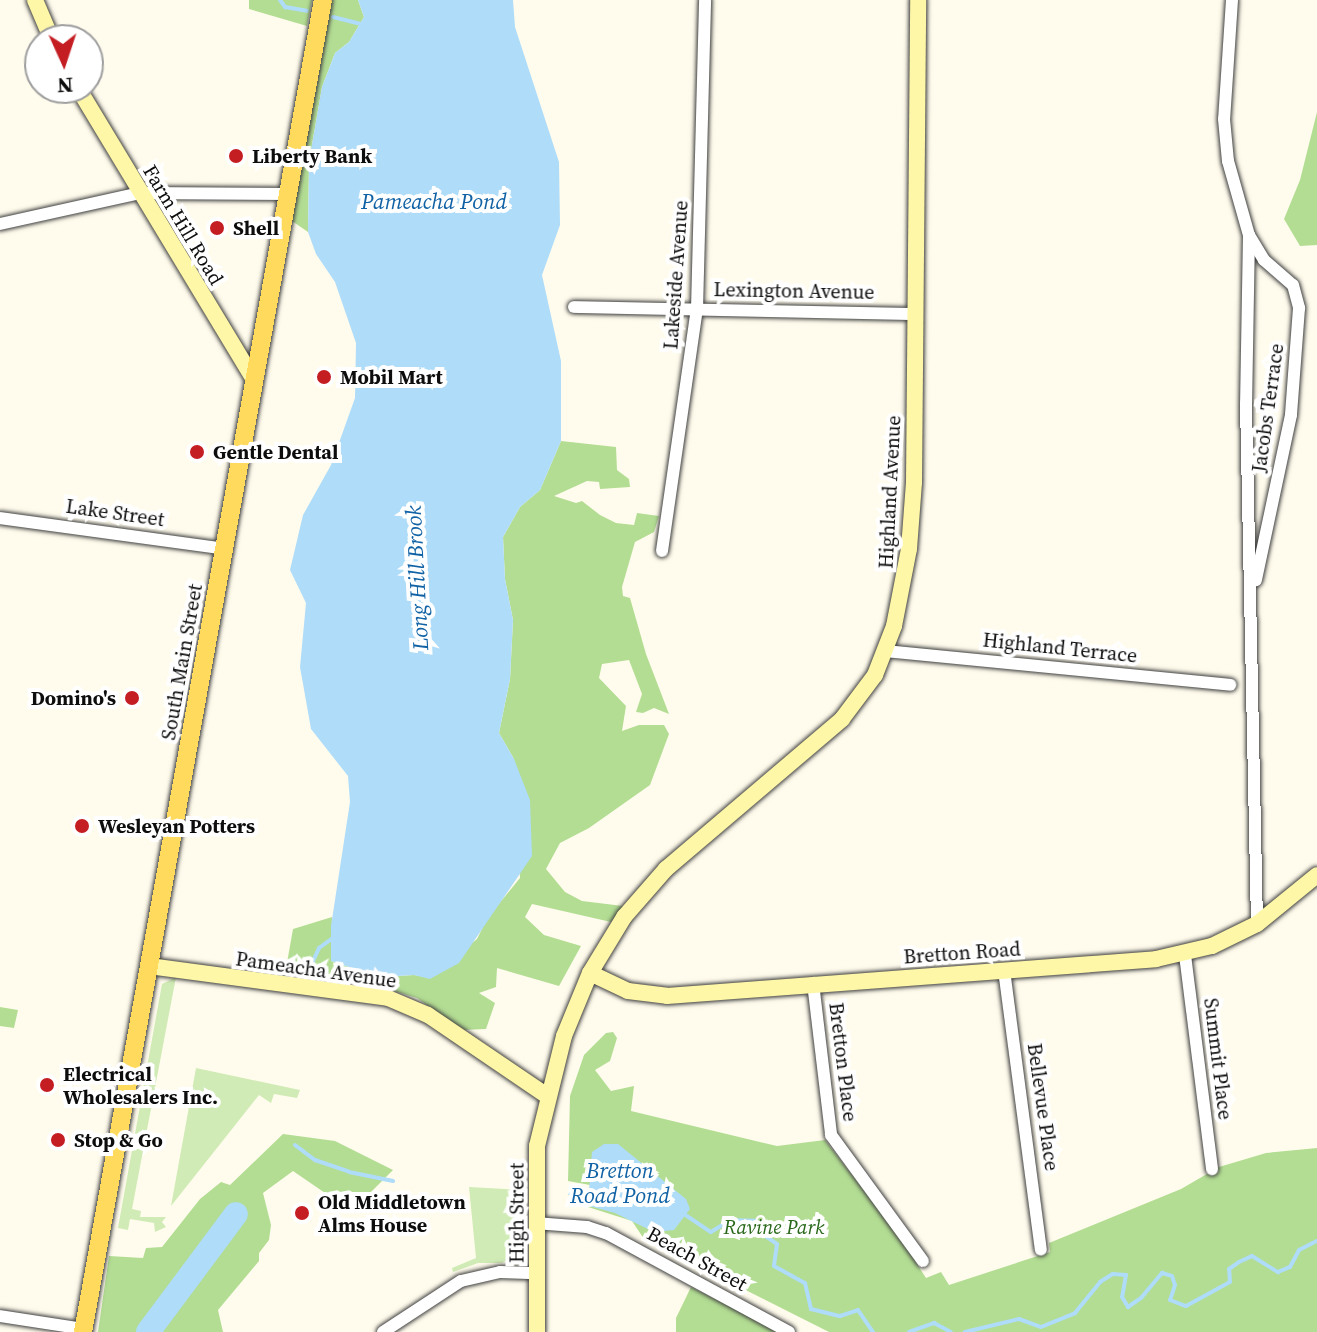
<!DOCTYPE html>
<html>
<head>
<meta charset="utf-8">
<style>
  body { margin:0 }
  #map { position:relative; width:1317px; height:1332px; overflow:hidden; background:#fffced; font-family:"Source Serif 4",serif }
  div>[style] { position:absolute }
  .green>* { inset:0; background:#d0ebb5 }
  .forest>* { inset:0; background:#b3dd93 }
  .water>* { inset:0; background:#afdcf9 }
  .stream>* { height:4px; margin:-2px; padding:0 2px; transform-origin:2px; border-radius:2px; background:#afdcf9 }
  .river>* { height:24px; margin:-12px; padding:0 12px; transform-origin:12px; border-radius:12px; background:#afdcf9 }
  .roads { filter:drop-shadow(0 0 2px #404040) drop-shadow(0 0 2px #404040) }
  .street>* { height:12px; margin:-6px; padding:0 6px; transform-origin:6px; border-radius:6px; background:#fff }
  .secondary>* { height:16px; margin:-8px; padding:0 8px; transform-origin:8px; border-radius:8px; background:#fff7a8 }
  .primary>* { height:18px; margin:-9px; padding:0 9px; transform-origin:9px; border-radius:9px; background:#ffda5d }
  .dots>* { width:22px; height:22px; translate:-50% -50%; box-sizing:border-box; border:4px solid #fff; border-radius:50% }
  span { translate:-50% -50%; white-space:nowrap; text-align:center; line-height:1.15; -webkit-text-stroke:8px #fff; paint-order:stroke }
  .poi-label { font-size:20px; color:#0d0d0d; font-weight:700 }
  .left { translate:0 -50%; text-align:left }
  .right { translate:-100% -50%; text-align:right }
  .street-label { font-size:20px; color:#0d0d0d }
  .park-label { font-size:20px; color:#29681a; font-style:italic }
  .water-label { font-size:22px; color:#1062a5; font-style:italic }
  .north { position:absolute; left:24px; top:24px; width:80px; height:80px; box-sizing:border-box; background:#fff; border:2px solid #9e9e9e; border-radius:50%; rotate:177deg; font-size:22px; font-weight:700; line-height:32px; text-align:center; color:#0d0d0d }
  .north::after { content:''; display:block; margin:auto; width:28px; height:36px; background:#c41e23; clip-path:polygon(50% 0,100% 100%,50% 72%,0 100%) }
</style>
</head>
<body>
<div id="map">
  <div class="green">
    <div style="clip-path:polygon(176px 977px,132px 1209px,141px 1211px,140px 1217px,166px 1217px,162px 1222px,166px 1227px,155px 1232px,154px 1223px,130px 1219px,128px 1230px,118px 1228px,162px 984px)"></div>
    <div style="clip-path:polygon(196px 1068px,300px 1090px,297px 1098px,274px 1094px,271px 1103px,259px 1095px,171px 1206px)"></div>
    <div style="clip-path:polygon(469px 1187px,521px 1190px,521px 1251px,502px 1263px,478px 1263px,453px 1272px,452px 1268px,476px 1258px)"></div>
  </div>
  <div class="forest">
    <div style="clip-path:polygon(249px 0,312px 0,307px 26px,249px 9px)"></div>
    <div style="clip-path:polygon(332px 0,358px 0,364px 17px,349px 42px,335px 53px,322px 87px,309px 162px,308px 232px,292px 221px)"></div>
    <div style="clip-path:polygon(1317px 112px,1317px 245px,1300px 246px,1284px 219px,1300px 180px)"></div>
    <div style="clip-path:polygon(561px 441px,616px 447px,617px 470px,629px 479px,630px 487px,600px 489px,599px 482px,587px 481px,554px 496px,576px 503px,582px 501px,600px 515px,616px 523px,634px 525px,637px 513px,659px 516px,654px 532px,635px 542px,622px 587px,623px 596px,630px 598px,646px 654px,669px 714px,654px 708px,643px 713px,636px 712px,642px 694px,629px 660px,602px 664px,599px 678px,626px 706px,622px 731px,639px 725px,664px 725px,669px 734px,650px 785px,589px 828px,560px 843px,546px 869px,565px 892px,582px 901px,623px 906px,611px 922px,532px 904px,525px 917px,544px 935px,581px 946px,559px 986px,497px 968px,496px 987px,479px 993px,495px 1003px,486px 1029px,462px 1030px,417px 998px,384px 988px,285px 974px,293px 929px,332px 917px,331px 961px,380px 977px,414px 975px,430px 978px,477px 939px,488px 917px,520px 878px,514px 759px,499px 733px,510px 679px,513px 620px,505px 579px,503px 537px,520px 507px,540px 490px)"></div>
    <div style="clip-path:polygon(0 1007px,18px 1010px,14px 1028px,0 1026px)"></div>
    <div style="clip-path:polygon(613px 1032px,617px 1038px,610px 1061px,595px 1070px,611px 1091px,634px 1086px,631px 1111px,777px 1146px,825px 1140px,899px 1236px,926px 1278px,941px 1272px,949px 1285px,1050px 1252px,1049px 1243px,1181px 1189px,1219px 1167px,1266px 1153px,1317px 1148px,1317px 1332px,829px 1332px,644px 1239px,632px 1221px,588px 1207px,590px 1185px,568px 1181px,570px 1096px,584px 1055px,606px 1033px)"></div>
    <div style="clip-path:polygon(283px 1134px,335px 1141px,393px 1170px,362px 1201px,328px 1195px,293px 1171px,263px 1193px,271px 1225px,269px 1240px,259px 1253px,259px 1261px,218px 1310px,223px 1332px,98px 1332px,109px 1256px,143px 1258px,146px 1248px,162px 1247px,200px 1199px,221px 1182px,230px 1185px)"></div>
    <div style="clip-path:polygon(691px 1287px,779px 1332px,676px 1332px,676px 1318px)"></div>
  </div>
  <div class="water">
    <div style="clip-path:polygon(358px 0,513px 0,515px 27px,559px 162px,560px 225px,542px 275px,561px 361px,561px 441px,540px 490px,520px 507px,503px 537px,505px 579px,513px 620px,510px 679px,499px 733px,514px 759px,530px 800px,532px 856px,459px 963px,430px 979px,414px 975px,380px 977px,331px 961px,331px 926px,350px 802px,348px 776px,311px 729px,300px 667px,306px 603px,290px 570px,303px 515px,331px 465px,355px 398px,356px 343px,335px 282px,316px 254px,308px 232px,309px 162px,322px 87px,335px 53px,349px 42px,364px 17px)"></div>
    <div style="clip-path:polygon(604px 1144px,618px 1144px,686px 1199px,690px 1209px,674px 1230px,654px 1232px,615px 1213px,589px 1206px,590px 1197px,568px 1195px,573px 1184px,583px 1191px,589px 1190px,592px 1152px)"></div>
  </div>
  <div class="stream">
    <div style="left:280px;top:0;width:9px;rotate:54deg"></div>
    <div style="left:285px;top:7px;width:22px;rotate:10deg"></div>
    <div style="left:333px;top:17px;width:32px;rotate:14deg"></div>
    <div style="left:307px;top:974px;width:29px;rotate:-65deg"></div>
    <div style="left:319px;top:948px;width:19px;rotate:-36deg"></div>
    <div style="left:295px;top:1145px;width:25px;rotate:37deg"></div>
    <div style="left:315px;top:1160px;width:36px;rotate:19deg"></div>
    <div style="left:349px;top:1172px;width:45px;rotate:11.6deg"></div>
    <div style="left:681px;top:1212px;width:36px;rotate:34deg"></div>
    <div style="left:711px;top:1232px;width:22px;rotate:-32deg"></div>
    <div style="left:730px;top:1220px;width:25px;rotate:2deg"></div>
    <div style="left:755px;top:1221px;width:17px;rotate:57deg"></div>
    <div style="left:764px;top:1235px;width:16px;rotate:35deg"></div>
    <div style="left:777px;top:1244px;width:22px;rotate:98deg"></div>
    <div style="left:774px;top:1266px;width:35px;rotate:29deg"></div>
    <div style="left:805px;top:1283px;width:27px;rotate:77deg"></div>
    <div style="left:811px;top:1309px;width:30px;rotate:14deg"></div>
    <div style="left:840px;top:1316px;width:19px;rotate:-18deg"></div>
    <div style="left:858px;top:1310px;width:27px;rotate:56deg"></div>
    <div style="left:909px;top:1332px;width:27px;rotate:-20deg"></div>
    <div style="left:934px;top:1323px;width:19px;rotate:28deg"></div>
    <div style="left:965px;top:1332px;width:56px;rotate:-13.5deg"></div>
    <div style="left:1019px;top:1319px;width:23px;rotate:20deg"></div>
    <div style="left:1041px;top:1327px;width:37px;rotate:-22deg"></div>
    <div style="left:1075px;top:1313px;width:40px;rotate:-51deg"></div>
    <div style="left:1100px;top:1282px;width:15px;rotate:-32deg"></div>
    <div style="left:1113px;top:1274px;width:13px;rotate:4deg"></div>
    <div style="left:1126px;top:1275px;width:22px;rotate:100deg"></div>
    <div style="left:1122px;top:1297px;width:12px;rotate:59deg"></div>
    <div style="left:1128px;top:1307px;width:16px;rotate:-35deg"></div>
    <div style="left:1141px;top:1298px;width:33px;rotate:-50deg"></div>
    <div style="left:1162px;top:1273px;width:10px;rotate:17deg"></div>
    <div style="left:1172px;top:1276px;width:9px;rotate:72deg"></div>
    <div style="left:1175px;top:1285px;width:16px;rotate:108deg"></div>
    <div style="left:1170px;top:1300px;width:17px;rotate:21deg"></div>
    <div style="left:1186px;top:1306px;width:50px;rotate:-28.6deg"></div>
    <div style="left:1230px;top:1282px;width:13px;rotate:-94deg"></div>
    <div style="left:1229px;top:1269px;width:12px;rotate:-35deg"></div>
    <div style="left:1239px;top:1262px;width:14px;rotate:-25deg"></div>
    <div style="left:1252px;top:1256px;width:31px;rotate:32deg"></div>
    <div style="left:1278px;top:1272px;width:13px;rotate:-23deg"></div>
    <div style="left:1290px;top:1267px;width:19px;rotate:-62deg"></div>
    <div style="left:1299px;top:1250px;width:20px;rotate:-27deg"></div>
  </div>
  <div class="river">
    <div style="left:148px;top:1332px;width:147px;rotate:-53.3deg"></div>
  </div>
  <div class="roads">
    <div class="street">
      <div style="left:1232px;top:0;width:119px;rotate:93.8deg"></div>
      <div style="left:1224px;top:119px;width:42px;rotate:84.6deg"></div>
      <div style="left:1228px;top:161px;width:77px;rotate:74.2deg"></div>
      <div style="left:1249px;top:235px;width:29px;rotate:59deg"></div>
      <div style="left:1264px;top:260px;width:38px;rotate:41deg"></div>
      <div style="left:1293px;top:285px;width:24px;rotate:75deg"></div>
      <div style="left:1299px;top:308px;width:107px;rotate:94.3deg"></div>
      <div style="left:1291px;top:415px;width:169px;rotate:102deg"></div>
      <div style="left:0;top:224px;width:143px;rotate:-12.5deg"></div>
      <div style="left:140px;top:193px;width:148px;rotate:0.4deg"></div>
      <div style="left:1249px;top:235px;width:168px;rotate:91deg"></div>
      <div style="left:1246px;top:403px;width:521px;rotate:88.79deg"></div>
      <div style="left:574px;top:307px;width:342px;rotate:1.2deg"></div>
      <div style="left:0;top:518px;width:227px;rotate:7.8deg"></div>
      <div style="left:662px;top:551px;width:245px;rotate:-81.8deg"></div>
      <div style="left:697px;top:309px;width:309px;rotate:-88.5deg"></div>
      <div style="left:886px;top:651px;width:346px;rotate:5.6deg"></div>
      <div style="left:1185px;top:955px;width:216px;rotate:82.8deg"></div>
      <div style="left:1004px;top:970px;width:282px;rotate:82.5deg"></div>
      <div style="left:813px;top:983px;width:153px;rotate:83.2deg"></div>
      <div style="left:831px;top:1135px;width:156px;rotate:53.9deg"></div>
      <div style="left:535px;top:1223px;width:52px;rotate:4.4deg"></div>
      <div style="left:587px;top:1227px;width:20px;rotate:18deg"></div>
      <div style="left:606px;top:1233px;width:208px;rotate:28.4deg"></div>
      <div style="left:0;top:1316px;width:85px;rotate:8.8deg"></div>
      <div style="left:383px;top:1332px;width:93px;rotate:-33.2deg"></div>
      <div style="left:461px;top:1281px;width:40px;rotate:-13deg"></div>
      <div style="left:500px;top:1272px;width:36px;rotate:2deg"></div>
    </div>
    <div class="secondary">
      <div style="left:35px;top:0;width:43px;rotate:67deg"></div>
      <div style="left:78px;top:88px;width:342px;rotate:58.9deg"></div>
      <div style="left:149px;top:966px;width:241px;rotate:7.6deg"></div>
      <div style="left:388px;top:998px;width:43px;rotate:23deg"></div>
      <div style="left:428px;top:1015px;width:144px;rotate:34.2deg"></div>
      <div style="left:590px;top:973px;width:42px;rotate:25.3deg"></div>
      <div style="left:628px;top:991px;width:39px;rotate:7deg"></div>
      <div style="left:667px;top:996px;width:490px;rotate:-4.3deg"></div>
      <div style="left:1156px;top:959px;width:57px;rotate:-13.1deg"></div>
      <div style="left:1212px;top:946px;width:50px;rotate:-26.1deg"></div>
      <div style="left:1257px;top:924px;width:77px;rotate:-39.2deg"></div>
      <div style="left:537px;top:1332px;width:186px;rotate:-90deg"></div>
      <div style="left:537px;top:1146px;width:113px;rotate:-76.2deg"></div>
      <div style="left:564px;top:1036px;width:68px;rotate:-67.6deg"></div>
      <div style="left:590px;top:973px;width:66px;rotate:-58.7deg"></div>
      <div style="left:624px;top:917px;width:64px;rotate:-48.8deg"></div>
      <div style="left:666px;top:869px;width:231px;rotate:-40.4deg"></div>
      <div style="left:842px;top:719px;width:55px;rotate:-53.1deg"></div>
      <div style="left:875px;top:675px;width:53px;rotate:-68.8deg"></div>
      <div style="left:894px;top:626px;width:78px;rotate:-79deg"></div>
      <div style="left:909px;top:549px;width:67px;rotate:-85.7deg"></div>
      <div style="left:914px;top:482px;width:482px;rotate:-89.5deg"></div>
    </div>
    <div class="primary">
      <div style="left:83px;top:1332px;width:1353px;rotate:-79.79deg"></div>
    </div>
  </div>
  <div class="dots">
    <div style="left:236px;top:156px;background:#c41e23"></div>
    <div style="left:217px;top:228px;background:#c41e23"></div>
    <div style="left:324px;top:377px;background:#c41e23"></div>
    <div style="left:197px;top:452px;background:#c41e23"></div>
    <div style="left:132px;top:698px;background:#c41e23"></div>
    <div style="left:82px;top:826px;background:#c41e23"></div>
    <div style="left:47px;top:1085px;background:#c41e23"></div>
    <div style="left:58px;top:1140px;background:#c41e23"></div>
    <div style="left:302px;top:1213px;background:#c41e23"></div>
  </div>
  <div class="poi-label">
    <span class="left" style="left:252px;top:156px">Liberty Bank</span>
    <span class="left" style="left:233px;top:228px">Shell</span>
    <span class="left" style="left:340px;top:377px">Mobil Mart</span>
    <span class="left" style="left:213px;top:452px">Gentle Dental</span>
    <span class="right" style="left:116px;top:698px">Domino's</span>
    <span class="left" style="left:98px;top:826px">Wesleyan Potters</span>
    <span class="left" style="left:63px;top:1086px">Electrical<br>Wholesalers Inc.</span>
    <span class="left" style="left:74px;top:1140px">Stop &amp; Go</span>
    <span class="left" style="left:318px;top:1214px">Old Middletown<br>Alms House</span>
  </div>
  <div class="street-label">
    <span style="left:183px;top:225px;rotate:59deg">Farm Hill Road</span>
    <span style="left:676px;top:275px;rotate:-86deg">Lakeside Avenue</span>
    <span style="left:794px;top:291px;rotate:1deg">Lexington Avenue</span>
    <span style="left:1268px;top:408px;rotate:-82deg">Jacobs Terrace</span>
    <span style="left:890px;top:492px;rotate:-87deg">Highland Avenue</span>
    <span style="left:115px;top:513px;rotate:8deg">Lake Street</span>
    <span style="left:1060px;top:648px;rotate:6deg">Highland Terrace</span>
    <span style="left:182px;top:662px;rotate:-80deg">South Main Street</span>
    <span style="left:962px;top:953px;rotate:-4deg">Bretton Road</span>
    <span style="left:316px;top:970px;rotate:8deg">Pameacha Avenue</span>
    <span style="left:1218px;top:1059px;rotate:83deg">Summit Place</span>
    <span style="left:843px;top:1062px;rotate:83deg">Bretton Place</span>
    <span style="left:1043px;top:1107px;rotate:82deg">Bellevue Place</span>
    <span style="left:517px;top:1213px;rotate:-90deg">High Street</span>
    <span style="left:697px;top:1259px;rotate:29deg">Beach Street</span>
  </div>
  <div class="park-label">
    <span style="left:774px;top:1227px">Ravine Park</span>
  </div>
  <div class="water-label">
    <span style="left:434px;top:202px">Pameacha Pond</span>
    <span style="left:417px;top:578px;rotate:-93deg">Long Hill Brook</span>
    <span style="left:620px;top:1183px">Bretton<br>Road Pond</span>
  </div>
  <div class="north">N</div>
</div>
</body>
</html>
